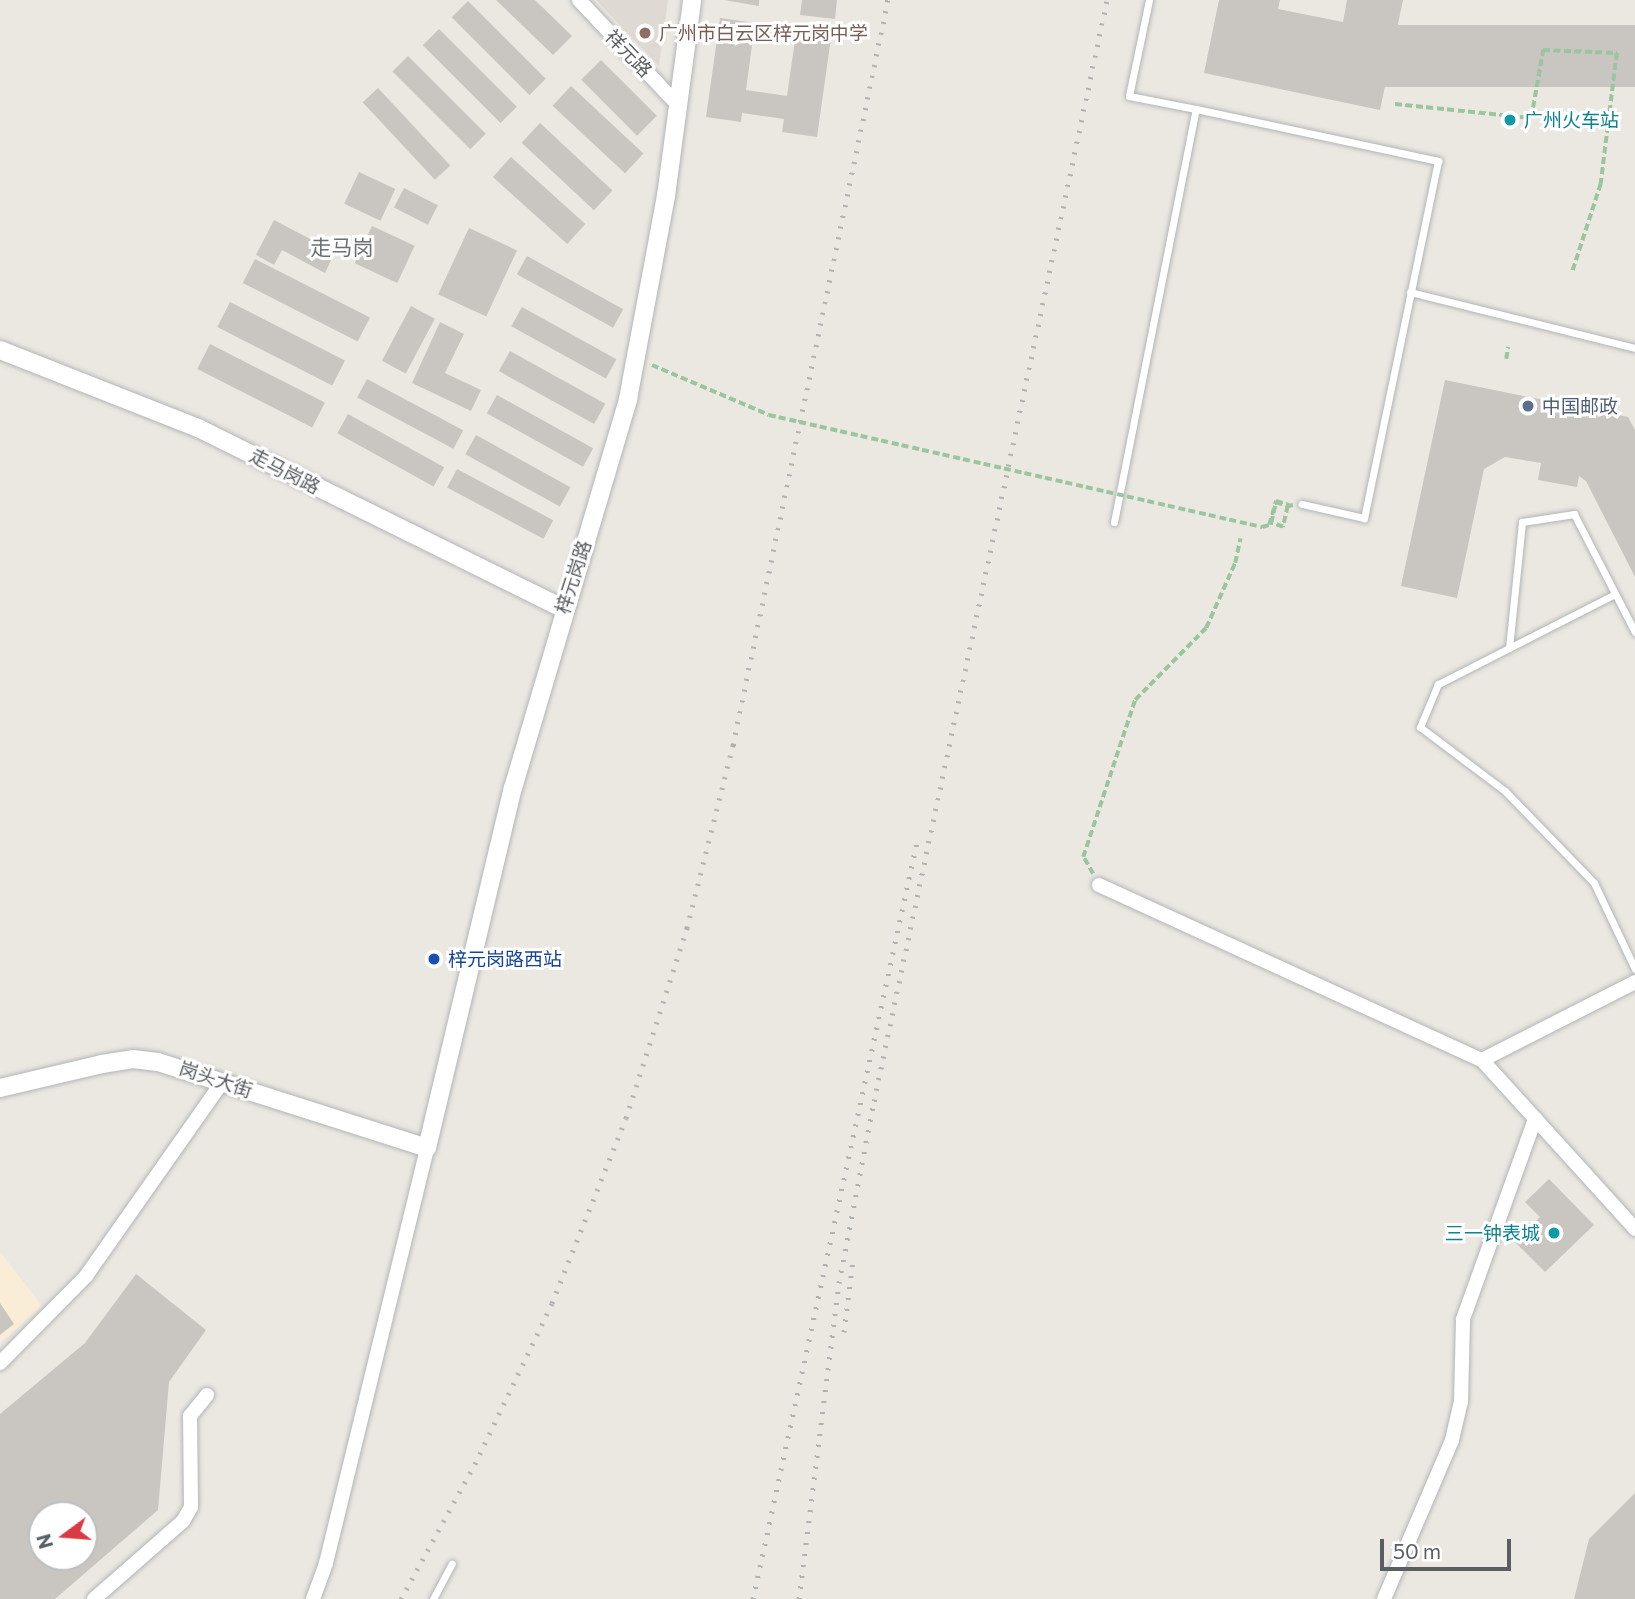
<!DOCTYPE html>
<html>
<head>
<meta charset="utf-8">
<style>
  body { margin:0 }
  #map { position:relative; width:1635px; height:1599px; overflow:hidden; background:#ebe8e1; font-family:Commissioner,"Noto Sans SC",sans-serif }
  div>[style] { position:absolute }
  .commercial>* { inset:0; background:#faedd8 }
  .education>* { inset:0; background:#ded9d3 }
  .building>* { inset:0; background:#c9c5c0; transform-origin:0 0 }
  .path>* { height:3.5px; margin-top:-1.75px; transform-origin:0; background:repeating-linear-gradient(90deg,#9bc4a0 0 7px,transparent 0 10.5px) }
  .roads { filter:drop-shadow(0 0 2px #b2b5b8) drop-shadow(0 0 2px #b2b5b8) }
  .service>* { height:7px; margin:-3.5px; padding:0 3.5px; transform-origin:3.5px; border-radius:3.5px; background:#fff }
  .minor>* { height:14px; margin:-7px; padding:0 7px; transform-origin:7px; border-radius:7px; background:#fff }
  .tertiary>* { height:18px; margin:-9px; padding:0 9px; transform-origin:9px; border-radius:9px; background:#fff }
  .rail>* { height:5px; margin-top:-2.5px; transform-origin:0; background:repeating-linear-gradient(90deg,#b0b1b1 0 2px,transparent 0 11px) }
  .path-bridge>* { height:3.5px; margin-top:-1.75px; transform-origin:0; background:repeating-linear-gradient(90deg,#9bc4a0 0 7px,transparent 0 10.5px) }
  .dots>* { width:19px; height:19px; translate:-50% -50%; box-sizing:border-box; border:4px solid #fff; border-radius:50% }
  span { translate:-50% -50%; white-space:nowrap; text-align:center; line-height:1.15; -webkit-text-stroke:6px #fff; paint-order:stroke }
  .education-label { font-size:19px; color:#785e54 }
  .left { translate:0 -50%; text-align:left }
  .street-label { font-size:19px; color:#5a5e61 }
  .culture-label { font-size:19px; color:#0d838f }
  .right { translate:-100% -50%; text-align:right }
  .service-label { font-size:19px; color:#4e5e75 }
  .transit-label { font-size:19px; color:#164399 }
  .neighbourhood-label { font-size:21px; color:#6b7073 }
  .north { position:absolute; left:28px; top:1501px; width:70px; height:70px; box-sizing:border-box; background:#fff; border:2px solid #bdbfc0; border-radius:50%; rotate:254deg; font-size:19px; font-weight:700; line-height:28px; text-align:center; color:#5a5e61 }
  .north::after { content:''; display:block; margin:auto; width:24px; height:32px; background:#d93a44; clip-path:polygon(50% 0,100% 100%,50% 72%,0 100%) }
  .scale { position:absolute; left:1380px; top:1539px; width:131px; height:32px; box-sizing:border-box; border:4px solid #5a5e61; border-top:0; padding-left:9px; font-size:21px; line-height:24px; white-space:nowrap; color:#5a5e61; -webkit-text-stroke:5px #fff; paint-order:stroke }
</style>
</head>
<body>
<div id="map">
  <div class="commercial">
    <div style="clip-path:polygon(0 1252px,42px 1306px,0 1343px)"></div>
  </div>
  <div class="education">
    <div style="clip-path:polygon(596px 0,668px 0,659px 66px)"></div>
  </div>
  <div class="building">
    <div style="clip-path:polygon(496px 0,535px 0,572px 36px,553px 55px)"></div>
    <div style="clip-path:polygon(724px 0,759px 0,759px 6px)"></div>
    <div style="clip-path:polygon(802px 0,837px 0,835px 19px,800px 15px)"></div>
    <div style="clip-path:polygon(1219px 0,1280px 0,1278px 9px,1343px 22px,1347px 0,1403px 0,1380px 110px,1204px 73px)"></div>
    <div style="left:468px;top:1px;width:110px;height:23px;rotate:45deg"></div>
    <div style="clip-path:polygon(720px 18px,755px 23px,746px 90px,787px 96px,796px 33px,831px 38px,817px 137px,782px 132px,784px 119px,742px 113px,741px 122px,706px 117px)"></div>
    <div style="left:1635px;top:25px;width:62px;height:288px;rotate:90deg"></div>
    <div style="left:439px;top:29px;width:110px;height:23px;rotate:45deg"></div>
    <div style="left:408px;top:56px;width:110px;height:22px;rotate:45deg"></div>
    <div style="left:601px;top:60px;width:79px;height:28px;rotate:45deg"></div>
    <div style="left:571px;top:86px;width:99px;height:27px;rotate:43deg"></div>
    <div style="left:378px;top:88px;width:106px;height:21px;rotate:47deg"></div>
    <div style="left:540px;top:123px;width:99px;height:27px;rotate:43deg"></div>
    <div style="left:511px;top:157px;width:100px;height:27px;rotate:42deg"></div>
    <div style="left:359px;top:172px;width:40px;height:35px;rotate:25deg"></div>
    <div style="left:404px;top:188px;width:38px;height:22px;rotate:27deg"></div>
    <div style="clip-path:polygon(274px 220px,335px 252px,325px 273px,282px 250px,274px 265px,256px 255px)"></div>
    <div style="left:372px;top:226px;width:47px;height:41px;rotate:25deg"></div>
    <div style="left:469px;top:228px;width:53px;height:73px;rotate:25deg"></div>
    <div style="left:527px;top:256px;width:110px;height:21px;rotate:29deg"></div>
    <div style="left:255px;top:259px;width:129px;height:27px;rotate:27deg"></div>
    <div style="left:230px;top:302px;width:129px;height:28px;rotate:27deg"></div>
    <div style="left:411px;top:306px;width:27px;height:62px;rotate:28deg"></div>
    <div style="left:522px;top:307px;width:108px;height:22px;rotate:29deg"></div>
    <div style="clip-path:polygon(440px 322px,464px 334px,445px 373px,481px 390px,471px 411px,412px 383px)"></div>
    <div style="left:210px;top:344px;width:129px;height:28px;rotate:27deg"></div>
    <div style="left:510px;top:351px;width:109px;height:23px;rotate:29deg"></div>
    <div style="left:367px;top:379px;width:109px;height:21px;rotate:28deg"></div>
    <div style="clip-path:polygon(1445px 380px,1628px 417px,1635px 430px,1635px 577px,1586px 481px,1579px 476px,1577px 487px,1538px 480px,1541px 463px,1505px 457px,1484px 469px,1457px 598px,1401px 586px)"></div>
    <div style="left:497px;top:395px;width:110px;height:21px;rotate:29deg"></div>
    <div style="left:348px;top:414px;width:110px;height:22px;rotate:29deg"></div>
    <div style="left:476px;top:435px;width:108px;height:22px;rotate:29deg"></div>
    <div style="left:457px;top:469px;width:109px;height:21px;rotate:28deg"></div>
    <div style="clip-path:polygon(1549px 1179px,1594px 1225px,1545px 1272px,1515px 1242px,1540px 1217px,1525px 1202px)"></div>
    <div style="clip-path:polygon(evenodd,136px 1274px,206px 1330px,169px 1382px,158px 1510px,55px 1599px,0 1599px,0 1414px,85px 1343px,136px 1274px,42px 1515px,84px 1515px,84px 1557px,42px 1557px,42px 1515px)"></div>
    <div style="clip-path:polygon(0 1303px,14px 1324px,0 1335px)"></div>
    <div style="clip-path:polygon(1635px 1493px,1635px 1599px,1574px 1599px,1589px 1539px)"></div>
  </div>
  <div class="path">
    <div style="left:1395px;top:104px;width:137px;rotate:5.9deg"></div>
    <div style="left:1531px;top:118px;width:69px;rotate:-80deg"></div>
    <div style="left:1543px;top:50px;width:74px;rotate:2.3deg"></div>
    <div style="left:1617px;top:53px;width:132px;rotate:97deg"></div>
    <div style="left:1601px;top:184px;width:94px;rotate:108deg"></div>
    <div style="left:1506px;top:359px;width:12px;rotate:-81deg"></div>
    <div style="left:652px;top:365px;width:127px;rotate:23.1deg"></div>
    <div style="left:1262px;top:527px;width:7px;rotate:-16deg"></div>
    <div style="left:1269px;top:525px;width:25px;rotate:-74deg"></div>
    <div style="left:1276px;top:501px;width:14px;rotate:17deg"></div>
    <div style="left:1289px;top:505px;width:1px;rotate:135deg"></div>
    <div style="left:1288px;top:506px;width:22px;rotate:103deg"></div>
    <div style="left:1283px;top:527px;width:13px;rotate:-162deg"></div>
    <div style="left:1271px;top:523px;width:22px;rotate:-77deg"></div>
    <div style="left:1276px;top:502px;width:13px;rotate:18deg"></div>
    <div style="left:1288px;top:506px;width:5px;rotate:-11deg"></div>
    <div style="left:1093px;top:874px;width:20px;rotate:-120deg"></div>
    <div style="left:1083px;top:857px;width:165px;rotate:-71.7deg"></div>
    <div style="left:1135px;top:700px;width:101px;rotate:-45.4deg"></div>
    <div style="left:1206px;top:628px;width:71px;rotate:-66deg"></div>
    <div style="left:1235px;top:563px;width:25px;rotate:-78deg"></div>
  </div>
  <div class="roads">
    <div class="service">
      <div style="left:1149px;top:0;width:98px;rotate:101.8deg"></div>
      <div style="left:1129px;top:96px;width:68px;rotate:11deg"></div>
      <div style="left:1410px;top:292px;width:232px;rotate:14deg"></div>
      <div style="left:1114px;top:522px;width:421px;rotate:-78.8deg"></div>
      <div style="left:1196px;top:109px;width:248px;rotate:12.1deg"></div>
      <div style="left:1438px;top:161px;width:365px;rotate:101.7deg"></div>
      <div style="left:1364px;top:518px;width:64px;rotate:-167.3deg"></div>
      <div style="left:1615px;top:594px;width:199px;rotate:153deg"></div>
      <div style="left:1438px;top:684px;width:47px;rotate:112.7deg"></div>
      <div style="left:1420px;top:727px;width:106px;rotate:37deg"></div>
      <div style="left:1505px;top:791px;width:128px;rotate:45.9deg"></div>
      <div style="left:1594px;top:883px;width:95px;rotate:64.5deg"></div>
      <div style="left:1509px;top:648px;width:127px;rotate:-84.1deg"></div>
      <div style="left:1522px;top:522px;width:53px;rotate:-8.7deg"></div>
      <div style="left:1574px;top:514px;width:133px;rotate:62.7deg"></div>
      <div style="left:433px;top:1599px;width:40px;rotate:-62deg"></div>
    </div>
    <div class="minor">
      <div style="left:579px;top:0;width:146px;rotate:46.7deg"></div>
      <div style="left:1099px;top:885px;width:421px;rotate:24.6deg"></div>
      <div style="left:1482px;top:1060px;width:228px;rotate:47.8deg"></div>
      <div style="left:1482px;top:1060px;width:172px;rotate:-27deg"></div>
      <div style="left:0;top:1363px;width:122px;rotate:-45.3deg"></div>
      <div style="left:86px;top:1276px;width:238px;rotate:-54.9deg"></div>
      <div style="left:94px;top:1599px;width:118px;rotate:-41.2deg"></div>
      <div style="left:183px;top:1521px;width:16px;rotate:-60deg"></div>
      <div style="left:191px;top:1507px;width:91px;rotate:-90.6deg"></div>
      <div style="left:190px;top:1416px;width:27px;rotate:-51deg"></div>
      <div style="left:313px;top:1599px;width:38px;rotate:-70deg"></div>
      <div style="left:326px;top:1563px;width:427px;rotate:-76.3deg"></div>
      <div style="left:1384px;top:1599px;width:173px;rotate:-66.8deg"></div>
      <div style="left:1452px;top:1440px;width:39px;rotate:-77deg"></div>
      <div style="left:1461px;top:1402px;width:83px;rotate:-88.6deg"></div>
      <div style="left:1463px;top:1319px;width:213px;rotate:-70.2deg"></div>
    </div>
    <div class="tertiary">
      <div style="left:0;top:350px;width:213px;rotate:21.5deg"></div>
      <div style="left:198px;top:428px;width:407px;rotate:26.3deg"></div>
      <div style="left:0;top:1088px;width:105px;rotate:-13.2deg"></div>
      <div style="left:102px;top:1064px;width:31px;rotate:-9deg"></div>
      <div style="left:133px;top:1059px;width:25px;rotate:7deg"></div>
      <div style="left:158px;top:1062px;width:282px;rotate:17.7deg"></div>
      <div style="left:427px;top:1148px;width:370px;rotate:-76.6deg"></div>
      <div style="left:513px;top:788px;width:406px;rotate:-73.5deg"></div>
      <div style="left:628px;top:399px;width:207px;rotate:-79.4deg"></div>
      <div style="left:666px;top:196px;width:198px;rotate:-82.4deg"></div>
    </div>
  </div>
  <div class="rail">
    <div style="left:844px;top:1332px;width:73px;rotate:-82.9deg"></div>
    <div style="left:401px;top:1599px;width:154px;rotate:-61.3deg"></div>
    <div style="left:475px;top:1464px;width:178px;rotate:-64.4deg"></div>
    <div style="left:552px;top:1303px;width:199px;rotate:-68.2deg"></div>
    <div style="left:626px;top:1118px;width:200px;rotate:-72.2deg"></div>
    <div style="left:687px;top:928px;width:189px;rotate:-75.9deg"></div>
    <div style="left:733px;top:745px;width:761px;rotate:-78.25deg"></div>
    <div style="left:753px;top:1599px;width:775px;rotate:-77.78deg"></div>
    <div style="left:799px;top:1599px;width:319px;rotate:-82.8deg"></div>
    <div style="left:839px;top:1283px;width:185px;rotate:-79.1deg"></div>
    <div style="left:874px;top:1101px;width:1125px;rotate:-78.05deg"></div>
  </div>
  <div class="path-bridge">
    <div style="left:769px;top:415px;width:506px;rotate:12.8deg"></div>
  </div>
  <div class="dots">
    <div style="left:645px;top:33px;background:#8d6e63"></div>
    <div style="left:1510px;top:120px;background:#0f9aa8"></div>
    <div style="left:1528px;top:406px;background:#5c6f8a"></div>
    <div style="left:434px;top:959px;background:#1a4fb4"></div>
    <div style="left:1554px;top:1233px;background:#0f9aa8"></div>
  </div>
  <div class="education-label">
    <span class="left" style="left:659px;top:33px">广州市白云区梓元岗中学</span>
  </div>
  <div class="street-label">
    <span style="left:629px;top:53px;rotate:46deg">祥元路</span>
    <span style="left:285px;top:471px;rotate:27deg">走马岗路</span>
    <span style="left:573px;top:577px;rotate:-72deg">梓元岗路</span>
    <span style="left:216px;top:1079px;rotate:18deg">岗头大街</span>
  </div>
  <div class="culture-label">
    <span class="left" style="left:1524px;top:120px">广州火车站</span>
    <span class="right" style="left:1540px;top:1233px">三一钟表城</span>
  </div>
  <div class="service-label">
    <span class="left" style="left:1542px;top:406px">中国邮政</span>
  </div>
  <div class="transit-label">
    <span class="left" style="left:448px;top:959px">梓元岗路西站</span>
  </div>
  <div class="neighbourhood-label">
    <span style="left:342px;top:247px">走马岗</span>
  </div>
  <div class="north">N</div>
  <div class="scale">50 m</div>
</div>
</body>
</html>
